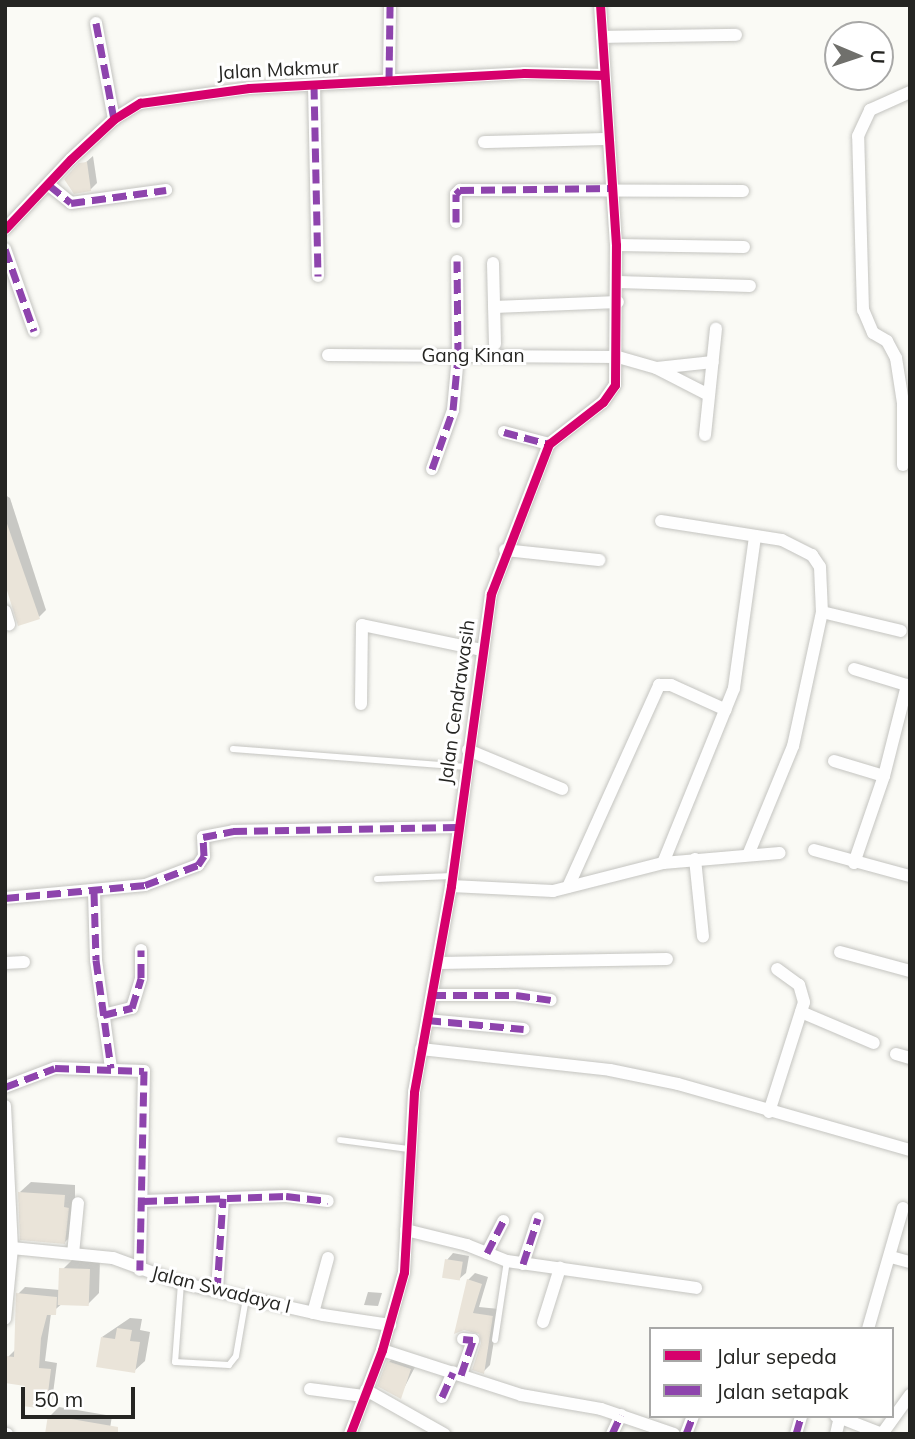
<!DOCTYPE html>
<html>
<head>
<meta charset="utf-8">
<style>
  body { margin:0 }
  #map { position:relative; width:915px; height:1439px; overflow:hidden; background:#fafaf5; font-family:Mulish,sans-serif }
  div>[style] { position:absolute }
  .shadow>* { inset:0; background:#0003 }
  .building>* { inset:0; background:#eae4d9; transform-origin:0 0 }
  .roads { filter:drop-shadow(0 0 2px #c4c4c0) drop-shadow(0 0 2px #c4c4c0) }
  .lane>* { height:6px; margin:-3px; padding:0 3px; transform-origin:3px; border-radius:3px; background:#fefefe }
  .street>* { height:12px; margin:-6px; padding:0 6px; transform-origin:6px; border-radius:6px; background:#fefefe }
  .quiet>* { height:7px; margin-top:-3.5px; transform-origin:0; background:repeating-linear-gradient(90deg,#8e44ad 0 14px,transparent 0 21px) }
  .cycleway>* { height:9px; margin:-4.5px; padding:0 4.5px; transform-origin:4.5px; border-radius:4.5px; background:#d6006c }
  span { translate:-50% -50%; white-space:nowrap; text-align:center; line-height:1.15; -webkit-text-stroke:6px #fff; paint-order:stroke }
  .street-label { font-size:19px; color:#252522 }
  .frame { position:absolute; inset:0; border:7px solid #252522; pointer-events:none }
  .legend { position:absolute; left:649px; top:1327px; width:245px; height:91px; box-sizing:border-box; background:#fff; border:2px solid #a8a8a7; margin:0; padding:9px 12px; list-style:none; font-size:21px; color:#252522 }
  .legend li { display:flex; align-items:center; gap:14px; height:35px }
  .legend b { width:35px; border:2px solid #a8a8a7 }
  .north { position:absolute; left:824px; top:21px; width:70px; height:70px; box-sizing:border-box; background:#fff; border:2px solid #a8a8a7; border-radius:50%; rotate:92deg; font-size:19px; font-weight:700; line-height:28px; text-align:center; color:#252522 }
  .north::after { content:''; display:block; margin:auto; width:24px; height:32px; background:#70706c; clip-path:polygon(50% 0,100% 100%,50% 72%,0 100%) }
  .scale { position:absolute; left:21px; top:1387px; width:114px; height:32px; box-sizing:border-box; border:4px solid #252522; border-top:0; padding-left:9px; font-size:21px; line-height:24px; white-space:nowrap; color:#252522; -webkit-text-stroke:5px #fff; paint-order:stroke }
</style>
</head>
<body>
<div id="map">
  <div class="shadow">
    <div style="clip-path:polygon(93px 156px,97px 183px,90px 190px,67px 179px)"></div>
    <div style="clip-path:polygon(5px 495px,10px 498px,46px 610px,39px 617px,5px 583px)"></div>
    <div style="clip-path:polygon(31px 1182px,75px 1185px,75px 1232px,65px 1242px,20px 1192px)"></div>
    <div style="clip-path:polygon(453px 1253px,469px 1256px,466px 1273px,459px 1279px,447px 1260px)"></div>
    <div style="clip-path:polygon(100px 1259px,99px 1293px,88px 1304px,63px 1303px,51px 1313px,45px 1361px,57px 1363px,52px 1401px,45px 1407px,8px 1357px,15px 1350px,18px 1294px,25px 1287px,60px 1290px,61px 1271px,72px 1260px)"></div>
    <div style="clip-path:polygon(475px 1273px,488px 1277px,479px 1307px,499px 1309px,490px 1365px,483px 1372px,481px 1332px,464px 1328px,468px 1280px)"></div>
    <div style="clip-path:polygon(368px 1292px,382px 1293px,378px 1306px,364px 1305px)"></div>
    <div style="clip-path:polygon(130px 1318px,142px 1319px,140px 1330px,150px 1332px,145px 1361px,134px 1371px,102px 1337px)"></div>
    <div style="clip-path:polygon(396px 1355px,417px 1363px,400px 1396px,389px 1362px)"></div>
    <div style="clip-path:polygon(59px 1407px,112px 1416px,109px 1434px,50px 1416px)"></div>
  </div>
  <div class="building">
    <div style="clip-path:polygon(87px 162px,91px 191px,74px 194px,64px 179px,79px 163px)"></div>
    <div style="clip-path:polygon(5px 518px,40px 619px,18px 626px,5px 584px)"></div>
    <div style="clip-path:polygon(18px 1192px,65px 1195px,64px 1207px,69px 1208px,65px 1244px,20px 1240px)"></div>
    <div style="left:445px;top:1259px;width:18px;height:19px;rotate:9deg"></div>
    <div style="left:90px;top:1269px;width:37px;height:31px;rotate:92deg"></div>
    <div style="clip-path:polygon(467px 1279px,482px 1284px,473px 1313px,493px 1316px,484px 1374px,472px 1370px,481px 1343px,479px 1334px,464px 1330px,454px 1334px)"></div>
    <div style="clip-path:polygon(16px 1293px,57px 1297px,56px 1315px,47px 1315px,41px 1338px,39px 1368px,51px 1369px,46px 1409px,22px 1406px,25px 1386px,5px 1383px,6px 1356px,14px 1357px)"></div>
    <div style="clip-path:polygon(117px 1328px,132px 1330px,130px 1341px,140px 1342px,135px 1373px,96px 1367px,101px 1337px,115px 1339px)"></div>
    <div style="clip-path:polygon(387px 1361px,411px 1369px,401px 1399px,377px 1386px)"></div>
    <div style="clip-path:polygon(48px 1415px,118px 1427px,118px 1434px,45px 1434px)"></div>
  </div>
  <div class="roads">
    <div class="lane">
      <div style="left:233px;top:749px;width:234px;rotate:4.4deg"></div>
      <div style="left:377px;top:879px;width:75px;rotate:-2.3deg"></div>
      <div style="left:340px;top:1140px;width:70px;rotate:7.4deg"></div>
      <div style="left:181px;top:1283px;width:79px;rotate:94.3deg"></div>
      <div style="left:175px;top:1362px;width:54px;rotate:3.2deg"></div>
      <div style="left:229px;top:1365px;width:11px;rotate:-52deg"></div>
      <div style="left:236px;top:1356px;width:59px;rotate:-80.2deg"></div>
      <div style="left:495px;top:1340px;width:80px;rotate:-81.4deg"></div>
    </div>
    <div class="street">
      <div style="left:96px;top:23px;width:98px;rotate:79.4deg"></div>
      <div style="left:602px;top:37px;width:134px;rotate:-0.9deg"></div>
      <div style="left:389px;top:81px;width:76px;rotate:-89.2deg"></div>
      <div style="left:314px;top:85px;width:191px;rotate:88.8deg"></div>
      <div style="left:484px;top:142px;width:124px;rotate:-1.4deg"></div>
      <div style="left:49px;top:185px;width:28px;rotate:39deg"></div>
      <div style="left:71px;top:203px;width:96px;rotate:-7.8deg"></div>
      <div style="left:456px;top:222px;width:28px;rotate:-90deg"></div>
      <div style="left:456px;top:194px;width:6px;rotate:-45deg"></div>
      <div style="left:460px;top:190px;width:283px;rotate:0.2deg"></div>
      <div style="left:5px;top:229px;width:96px;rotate:-46.7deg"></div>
      <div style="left:71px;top:159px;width:59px;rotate:-42.9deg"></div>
      <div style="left:114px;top:119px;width:31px;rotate:-32deg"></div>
      <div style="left:140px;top:103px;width:110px;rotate:-7.8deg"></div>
      <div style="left:249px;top:88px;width:275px;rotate:-3.1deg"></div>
      <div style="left:524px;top:73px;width:80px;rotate:1.4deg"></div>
      <div style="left:616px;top:245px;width:128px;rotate:0.9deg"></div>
      <div style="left:5px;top:249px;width:87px;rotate:70.5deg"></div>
      <div style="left:493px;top:263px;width:81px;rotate:88.6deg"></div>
      <div style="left:618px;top:282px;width:132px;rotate:1.7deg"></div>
      <div style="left:494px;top:307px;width:124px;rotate:-2.3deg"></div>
      <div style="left:328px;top:355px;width:290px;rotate:0.4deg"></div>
      <div style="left:618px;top:357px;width:40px;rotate:16deg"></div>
      <div style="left:656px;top:368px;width:59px;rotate:27deg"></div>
      <div style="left:657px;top:368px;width:56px;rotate:-6.1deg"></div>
      <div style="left:504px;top:432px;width:47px;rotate:14.9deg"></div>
      <div style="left:705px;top:435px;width:107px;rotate:-84.1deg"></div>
      <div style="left:903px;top:465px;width:62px;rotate:-90deg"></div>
      <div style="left:903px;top:403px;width:46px;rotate:-98.8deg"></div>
      <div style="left:896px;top:358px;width:19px;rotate:-118deg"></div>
      <div style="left:887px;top:341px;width:16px;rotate:-150deg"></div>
      <div style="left:873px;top:333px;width:25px;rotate:-113deg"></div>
      <div style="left:863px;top:310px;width:174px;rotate:-91.6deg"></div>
      <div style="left:858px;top:136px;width:29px;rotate:-65deg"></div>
      <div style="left:870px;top:110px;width:44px;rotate:-24.2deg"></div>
      <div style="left:432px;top:469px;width:63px;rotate:-70.4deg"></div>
      <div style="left:453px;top:410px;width:54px;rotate:-84.7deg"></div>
      <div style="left:458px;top:356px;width:95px;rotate:-90.6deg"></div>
      <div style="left:661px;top:521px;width:122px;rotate:8.9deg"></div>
      <div style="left:782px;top:540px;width:34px;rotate:27deg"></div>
      <div style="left:812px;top:555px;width:14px;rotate:56deg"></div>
      <div style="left:820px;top:567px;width:45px;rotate:87.5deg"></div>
      <div style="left:822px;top:612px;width:137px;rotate:102.2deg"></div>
      <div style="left:793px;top:746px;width:116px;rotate:112.4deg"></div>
      <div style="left:505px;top:550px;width:95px;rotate:6.1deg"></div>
      <div style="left:5px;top:611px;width:14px;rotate:73deg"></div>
      <div style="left:822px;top:612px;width:81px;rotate:13.5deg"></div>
      <div style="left:854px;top:669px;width:59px;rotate:16.9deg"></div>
      <div style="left:361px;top:704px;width:79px;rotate:-89.3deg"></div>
      <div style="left:362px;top:625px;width:123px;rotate:11.8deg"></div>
      <div style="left:468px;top:750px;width:102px;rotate:22.5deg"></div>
      <div style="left:834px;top:761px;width:52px;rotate:16.7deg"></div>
      <div style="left:814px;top:850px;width:99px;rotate:15.2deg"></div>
      <div style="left:695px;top:859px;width:78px;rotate:84.1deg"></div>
      <div style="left:663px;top:863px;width:189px;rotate:-67.9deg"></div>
      <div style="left:734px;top:688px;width:153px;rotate:-82.1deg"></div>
      <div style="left:854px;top:863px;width:92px;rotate:-71deg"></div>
      <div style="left:884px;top:776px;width:94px;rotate:-75.8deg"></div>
      <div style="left:451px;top:886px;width:102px;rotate:2.8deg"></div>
      <div style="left:553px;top:891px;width:114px;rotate:-14.3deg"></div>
      <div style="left:663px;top:863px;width:117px;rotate:-4.9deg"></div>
      <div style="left:568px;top:887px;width:222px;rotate:-65.7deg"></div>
      <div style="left:659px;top:685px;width:12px"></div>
      <div style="left:671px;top:685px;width:60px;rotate:24.4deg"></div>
      <div style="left:94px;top:892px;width:68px;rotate:88.3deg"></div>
      <div style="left:96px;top:960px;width:109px;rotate:82.1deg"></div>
      <div style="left:5px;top:898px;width:141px;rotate:-5.3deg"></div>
      <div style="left:145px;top:885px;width:57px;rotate:-20.7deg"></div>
      <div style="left:198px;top:865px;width:11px;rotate:-56deg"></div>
      <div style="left:204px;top:856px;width:19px;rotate:-93deg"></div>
      <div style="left:203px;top:837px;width:31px;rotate:-11deg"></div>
      <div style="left:233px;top:831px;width:223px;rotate:-1deg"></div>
      <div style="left:840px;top:952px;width:73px;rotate:15.2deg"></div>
      <div style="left:5px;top:963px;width:19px;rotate:-3deg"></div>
      <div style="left:439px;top:963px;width:228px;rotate:-1deg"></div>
      <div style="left:432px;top:995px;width:84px"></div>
      <div style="left:516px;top:995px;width:35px;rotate:8deg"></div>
      <div style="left:801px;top:1012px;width:79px;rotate:23deg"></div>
      <div style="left:103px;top:1015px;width:30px;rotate:-14deg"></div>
      <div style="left:132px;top:1008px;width:31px;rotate:-73deg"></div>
      <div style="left:141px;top:978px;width:28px;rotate:-90deg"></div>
      <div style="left:427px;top:1020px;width:97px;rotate:5.3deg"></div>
      <div style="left:421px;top:1049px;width:190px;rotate:6.3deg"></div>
      <div style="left:610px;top:1070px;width:69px;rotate:11.6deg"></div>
      <div style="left:678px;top:1084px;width:241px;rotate:15.9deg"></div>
      <div style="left:896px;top:1054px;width:15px;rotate:16deg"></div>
      <div style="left:5px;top:1087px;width:53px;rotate:-20.8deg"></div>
      <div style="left:55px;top:1068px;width:89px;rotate:1.9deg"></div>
      <div style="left:144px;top:1071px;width:199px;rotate:91.2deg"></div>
      <div style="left:5px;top:1106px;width:142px;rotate:87.2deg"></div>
      <div style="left:12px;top:1248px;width:71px;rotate:95.6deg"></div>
      <div style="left:769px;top:1112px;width:115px;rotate:-72.3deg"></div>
      <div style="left:804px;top:1002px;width:18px;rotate:-106deg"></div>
      <div style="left:799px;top:985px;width:27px;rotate:-144deg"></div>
      <div style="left:143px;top:1201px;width:143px;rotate:-2deg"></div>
      <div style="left:286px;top:1196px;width:42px;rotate:6.8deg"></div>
      <div style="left:406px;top:1230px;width:63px;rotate:13.8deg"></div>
      <div style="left:467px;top:1245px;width:43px;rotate:21.8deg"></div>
      <div style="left:507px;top:1261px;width:191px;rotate:8.1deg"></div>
      <div style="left:12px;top:1248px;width:101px;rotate:5.7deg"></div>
      <div style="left:113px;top:1258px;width:72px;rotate:20.2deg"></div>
      <div style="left:181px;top:1283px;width:146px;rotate:12.7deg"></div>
      <div style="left:323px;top:1315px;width:68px;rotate:8.5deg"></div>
      <div style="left:487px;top:1253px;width:36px;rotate:-63deg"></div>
      <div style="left:73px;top:1254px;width:51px;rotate:-84.4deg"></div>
      <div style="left:891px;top:1257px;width:20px;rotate:15deg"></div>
      <div style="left:523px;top:1264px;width:48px;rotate:-71.9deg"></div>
      <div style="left:217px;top:1291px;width:93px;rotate:-86.3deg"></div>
      <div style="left:313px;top:1313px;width:57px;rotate:-74.7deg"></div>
      <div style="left:543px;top:1322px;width:57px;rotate:-72.5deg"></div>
      <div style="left:868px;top:1329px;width:126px;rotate:-73.9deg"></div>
      <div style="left:382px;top:1350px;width:146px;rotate:17.9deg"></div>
      <div style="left:521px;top:1395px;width:81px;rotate:9.9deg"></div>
      <div style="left:601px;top:1409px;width:77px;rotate:18.9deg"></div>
      <div style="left:461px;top:1375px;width:37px;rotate:-71deg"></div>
      <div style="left:473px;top:1340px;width:10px;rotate:-174deg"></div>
      <div style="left:310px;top:1389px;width:54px;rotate:7.4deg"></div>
      <div style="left:366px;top:1390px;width:90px;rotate:29.4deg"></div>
      <div style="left:442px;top:1397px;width:27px;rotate:-66deg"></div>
      <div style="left:836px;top:1416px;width:49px;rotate:21.4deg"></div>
      <div style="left:5px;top:1434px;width:2px"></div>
      <div style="left:350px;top:1434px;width:90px;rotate:-69.1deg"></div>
      <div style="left:382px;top:1350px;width:81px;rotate:-74.2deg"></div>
      <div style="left:404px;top:1272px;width:180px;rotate:-86.8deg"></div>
      <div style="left:414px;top:1092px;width:209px;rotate:-79.8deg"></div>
      <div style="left:451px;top:886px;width:295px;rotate:-82.2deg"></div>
      <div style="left:491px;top:594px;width:161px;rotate:-68.9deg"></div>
      <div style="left:549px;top:444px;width:68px;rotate:-37.9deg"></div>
      <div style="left:603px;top:402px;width:21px;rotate:-55deg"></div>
      <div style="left:615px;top:385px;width:140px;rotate:-89.6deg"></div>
      <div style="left:616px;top:245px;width:241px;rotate:-93.8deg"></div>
      <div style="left:612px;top:1434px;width:21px;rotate:-65deg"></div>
      <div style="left:686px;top:1434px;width:19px;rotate:-69deg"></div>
      <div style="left:796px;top:1434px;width:19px;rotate:-74deg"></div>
      <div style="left:836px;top:1434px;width:18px;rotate:-77deg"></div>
      <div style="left:882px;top:1434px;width:48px;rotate:-54.3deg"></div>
    </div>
  </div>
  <div class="quiet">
    <div style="left:96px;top:23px;width:98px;rotate:79.4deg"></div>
    <div style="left:389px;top:81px;width:76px;rotate:-89.2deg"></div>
    <div style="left:314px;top:85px;width:191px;rotate:88.8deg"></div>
    <div style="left:49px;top:185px;width:28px;rotate:39deg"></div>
    <div style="left:71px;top:203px;width:96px;rotate:-7.8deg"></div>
    <div style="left:456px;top:222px;width:28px;rotate:-90deg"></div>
    <div style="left:456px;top:194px;width:6px;rotate:-45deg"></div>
    <div style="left:460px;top:190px;width:152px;rotate:-0.8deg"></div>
    <div style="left:5px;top:249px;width:87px;rotate:70.5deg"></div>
    <div style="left:504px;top:432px;width:47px;rotate:14.9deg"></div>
    <div style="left:432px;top:469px;width:63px;rotate:-70.4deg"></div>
    <div style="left:453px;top:410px;width:54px;rotate:-84.7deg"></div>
    <div style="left:458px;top:356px;width:95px;rotate:-90.6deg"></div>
    <div style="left:94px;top:892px;width:68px;rotate:88.3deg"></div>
    <div style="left:96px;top:960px;width:109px;rotate:82.1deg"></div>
    <div style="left:5px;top:898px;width:141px;rotate:-5.3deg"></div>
    <div style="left:145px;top:885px;width:57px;rotate:-20.7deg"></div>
    <div style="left:198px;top:865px;width:11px;rotate:-56deg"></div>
    <div style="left:204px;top:856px;width:19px;rotate:-93deg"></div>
    <div style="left:203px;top:837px;width:31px;rotate:-11deg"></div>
    <div style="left:233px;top:831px;width:223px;rotate:-1deg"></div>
    <div style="left:432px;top:995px;width:84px"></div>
    <div style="left:516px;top:995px;width:35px;rotate:8deg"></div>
    <div style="left:103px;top:1015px;width:30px;rotate:-14deg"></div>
    <div style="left:132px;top:1008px;width:31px;rotate:-73deg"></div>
    <div style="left:141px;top:978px;width:28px;rotate:-90deg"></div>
    <div style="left:427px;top:1020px;width:97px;rotate:5.3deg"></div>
    <div style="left:5px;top:1087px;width:53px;rotate:-20.8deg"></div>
    <div style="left:55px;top:1068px;width:89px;rotate:1.9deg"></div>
    <div style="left:144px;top:1071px;width:199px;rotate:91.2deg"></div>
    <div style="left:143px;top:1201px;width:143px;rotate:-2deg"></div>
    <div style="left:286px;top:1196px;width:42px;rotate:6.8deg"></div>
    <div style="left:487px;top:1253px;width:36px;rotate:-63deg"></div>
    <div style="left:523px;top:1264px;width:48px;rotate:-71.9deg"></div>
    <div style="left:217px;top:1291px;width:93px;rotate:-86.3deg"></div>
    <div style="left:461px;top:1375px;width:37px;rotate:-71deg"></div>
    <div style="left:473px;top:1340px;width:10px;rotate:-174deg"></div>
    <div style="left:442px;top:1397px;width:27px;rotate:-66deg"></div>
    <div style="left:612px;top:1434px;width:21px;rotate:-65deg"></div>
    <div style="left:686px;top:1434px;width:19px;rotate:-69deg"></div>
    <div style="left:796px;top:1434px;width:19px;rotate:-74deg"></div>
  </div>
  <div class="cycleway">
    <div style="left:5px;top:229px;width:96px;rotate:-46.7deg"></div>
    <div style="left:71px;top:159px;width:59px;rotate:-42.9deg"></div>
    <div style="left:114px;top:119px;width:31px;rotate:-32deg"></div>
    <div style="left:140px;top:103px;width:110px;rotate:-7.8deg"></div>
    <div style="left:249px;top:88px;width:275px;rotate:-3.1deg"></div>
    <div style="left:524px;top:73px;width:80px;rotate:1.4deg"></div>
    <div style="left:350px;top:1434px;width:90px;rotate:-69.1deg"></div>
    <div style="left:382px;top:1350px;width:81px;rotate:-74.2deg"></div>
    <div style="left:404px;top:1272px;width:180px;rotate:-86.8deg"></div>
    <div style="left:414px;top:1092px;width:209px;rotate:-79.8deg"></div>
    <div style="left:451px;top:886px;width:295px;rotate:-82.2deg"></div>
    <div style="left:491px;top:594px;width:161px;rotate:-68.9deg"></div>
    <div style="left:549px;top:444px;width:68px;rotate:-37.9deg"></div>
    <div style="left:603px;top:402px;width:21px;rotate:-55deg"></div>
    <div style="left:615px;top:385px;width:140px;rotate:-89.6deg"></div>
    <div style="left:616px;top:245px;width:241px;rotate:-93.8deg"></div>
  </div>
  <div class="street-label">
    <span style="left:278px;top:70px;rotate:-3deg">Jalan Makmur</span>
    <span style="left:473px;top:356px">Gang Kinan</span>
    <span style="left:457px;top:702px;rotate:-82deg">Jalan Cendrawasih</span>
    <span style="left:221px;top:1290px;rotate:14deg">Jalan Swadaya I</span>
  </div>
  <div class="frame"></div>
  <ul class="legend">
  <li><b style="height:9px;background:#d6006c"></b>Jalur sepeda</li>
  <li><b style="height:9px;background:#8e44ad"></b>Jalan setapak</li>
  </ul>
  <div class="north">U</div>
  <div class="scale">50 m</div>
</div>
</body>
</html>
